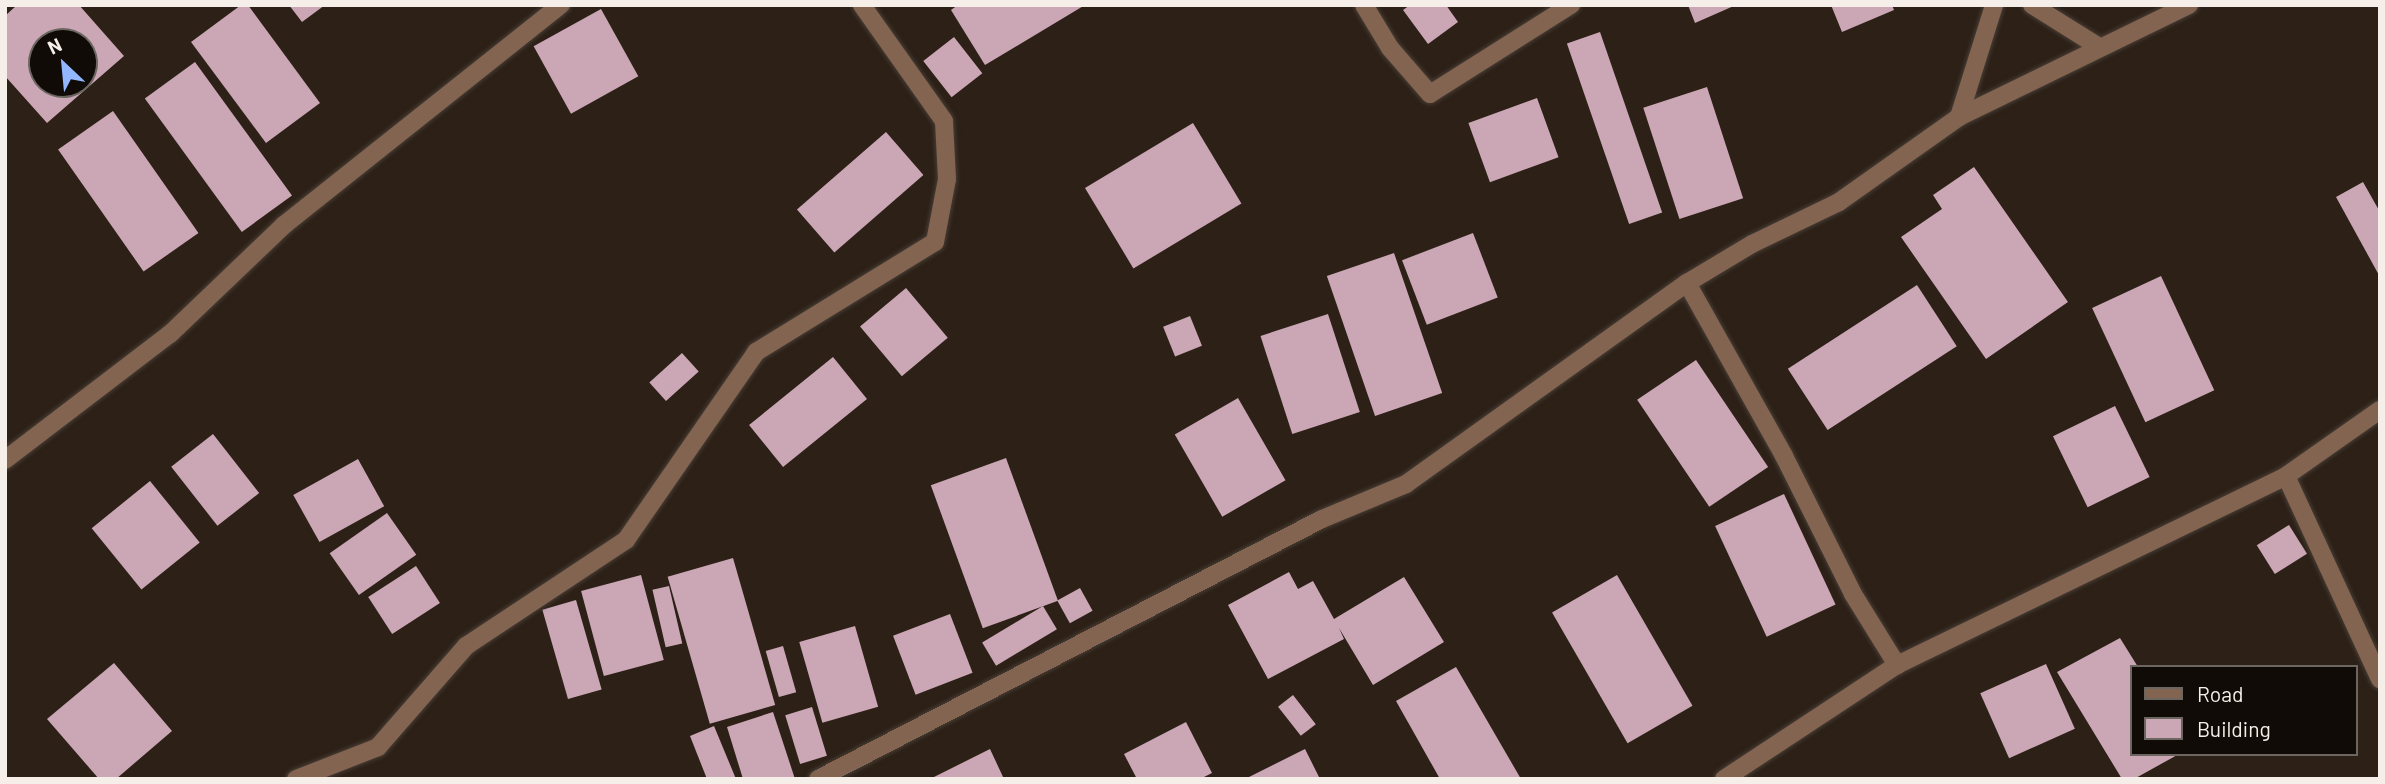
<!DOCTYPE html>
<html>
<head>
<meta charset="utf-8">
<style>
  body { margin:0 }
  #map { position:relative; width:2385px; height:784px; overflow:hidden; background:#2c2017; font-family:Barlow,sans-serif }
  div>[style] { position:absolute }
  .building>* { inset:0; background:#cba7b6; transform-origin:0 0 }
  .roads { filter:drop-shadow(0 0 2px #483d34) drop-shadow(0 0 2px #483d34) }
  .minor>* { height:18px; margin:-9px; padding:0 9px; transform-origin:9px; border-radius:9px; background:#826451 }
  span { translate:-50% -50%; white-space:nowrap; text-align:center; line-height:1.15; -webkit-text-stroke:7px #100b07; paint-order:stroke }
  .frame { position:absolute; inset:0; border:7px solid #f6eee8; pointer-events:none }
  .legend { position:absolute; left:2130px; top:665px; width:228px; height:91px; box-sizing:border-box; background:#100b07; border:2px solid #6c6661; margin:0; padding:9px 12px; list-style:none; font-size:21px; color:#f6eee8 }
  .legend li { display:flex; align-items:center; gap:14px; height:35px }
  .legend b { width:35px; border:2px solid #6c6661 }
  .north { position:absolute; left:28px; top:28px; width:70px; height:70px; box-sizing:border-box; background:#100b07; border:2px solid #6c6661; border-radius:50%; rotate:334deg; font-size:19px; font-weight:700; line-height:28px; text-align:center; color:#f6eee8 }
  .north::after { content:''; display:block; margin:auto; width:24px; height:32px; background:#92b7fd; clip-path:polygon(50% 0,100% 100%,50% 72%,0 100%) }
</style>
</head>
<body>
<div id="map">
  <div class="building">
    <div style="clip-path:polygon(evenodd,17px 5px,79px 5px,124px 56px,47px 123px,5px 76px,5px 16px,17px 5px,42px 42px,84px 42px,84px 84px,42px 84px,42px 42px)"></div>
    <div style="clip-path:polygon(241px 5px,248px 5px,320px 103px,266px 143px,191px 42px)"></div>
    <div style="clip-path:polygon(289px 5px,325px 5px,302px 22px)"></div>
    <div style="clip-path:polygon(958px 5px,1085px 5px,985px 65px,951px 10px)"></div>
    <div style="clip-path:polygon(1410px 5px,1446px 5px,1458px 22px,1428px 44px,1403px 10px)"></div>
    <div style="clip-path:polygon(1688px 5px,1736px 5px,1695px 23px)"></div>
    <div style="clip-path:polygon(1831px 5px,1892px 5px,1894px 10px,1842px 32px)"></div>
    <div style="left:601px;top:9px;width:77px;height:77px;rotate:61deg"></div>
    <div style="left:1600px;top:32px;width:191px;height:35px;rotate:71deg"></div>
    <div style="left:954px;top:37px;width:46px;height:39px;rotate:52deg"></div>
    <div style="left:195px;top:62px;width:165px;height:62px;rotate:54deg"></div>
    <div style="left:1707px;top:87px;width:117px;height:67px;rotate:72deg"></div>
    <div style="left:1537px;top:98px;width:63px;height:73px;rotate:70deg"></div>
    <div style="left:113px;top:111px;width:149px;height:67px;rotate:55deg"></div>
    <div style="left:1193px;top:123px;width:94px;height:126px;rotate:59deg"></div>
    <div style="left:886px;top:132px;width:57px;height:118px;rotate:49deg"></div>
    <div style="clip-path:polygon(1974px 167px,2068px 302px,1986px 359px,1901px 237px,1942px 209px,1933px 195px)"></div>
    <div style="clip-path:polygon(2363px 182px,2380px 212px,2380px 277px,2336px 197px)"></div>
    <div style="left:1473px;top:233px;width:69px;height:76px;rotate:69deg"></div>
    <div style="left:1394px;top:253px;width:148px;height:71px;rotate:71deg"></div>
    <div style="left:2161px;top:276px;width:126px;height:76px;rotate:65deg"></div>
    <div style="left:1917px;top:285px;width:73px;height:154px;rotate:57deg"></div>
    <div style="left:906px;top:288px;width:65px;height:60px;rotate:50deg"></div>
    <div style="left:1328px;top:314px;width:103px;height:71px;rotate:72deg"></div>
    <div style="left:1190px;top:316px;width:32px;height:29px;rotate:68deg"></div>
    <div style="left:682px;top:353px;width:25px;height:44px;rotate:48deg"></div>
    <div style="left:833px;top:357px;width:54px;height:108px;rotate:51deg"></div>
    <div style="left:1696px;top:360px;width:129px;height:71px;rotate:56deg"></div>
    <div style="left:1238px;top:398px;width:95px;height:73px;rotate:60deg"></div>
    <div style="left:2115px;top:406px;width:79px;height:69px;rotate:64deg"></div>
    <div style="left:213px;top:434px;width:75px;height:53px;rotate:52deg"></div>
    <div style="left:1006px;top:458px;width:152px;height:80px;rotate:70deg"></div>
    <div style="left:358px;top:459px;width:54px;height:74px;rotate:61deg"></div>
    <div style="left:150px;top:481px;width:79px;height:75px;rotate:51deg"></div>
    <div style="left:1784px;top:494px;width:122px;height:76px;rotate:65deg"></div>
    <div style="left:387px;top:513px;width:51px;height:70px;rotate:55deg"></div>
    <div style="left:2289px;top:525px;width:34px;height:38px;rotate:58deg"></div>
    <div style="left:733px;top:558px;width:153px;height:68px;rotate:74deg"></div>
    <div style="left:416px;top:566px;width:44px;height:57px;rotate:57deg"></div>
    <div style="clip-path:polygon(1289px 572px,1298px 589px,1313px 581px,1334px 619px,1404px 577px,1444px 642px,1373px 685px,1339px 628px,1344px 639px,1268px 679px,1228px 605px)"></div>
    <div style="left:641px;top:575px;width:88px;height:62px;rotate:75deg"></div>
    <div style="left:1617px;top:575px;width:151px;height:75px;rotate:60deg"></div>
    <div style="left:669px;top:586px;width:59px;height:17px;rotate:77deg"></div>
    <div style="left:1080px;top:588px;width:26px;height:26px;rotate:61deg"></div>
    <div style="left:576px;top:600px;width:93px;height:35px;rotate:74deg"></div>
    <div style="left:1043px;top:606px;width:27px;height:71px;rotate:59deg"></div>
    <div style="left:950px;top:614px;width:63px;height:61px;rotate:69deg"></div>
    <div style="left:855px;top:626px;width:84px;height:58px;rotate:74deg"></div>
    <div style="clip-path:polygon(2120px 638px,2138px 667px,2131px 667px,2131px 754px,2179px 754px,2134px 779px,2122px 779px,2057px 672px)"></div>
    <div style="left:783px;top:646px;width:48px;height:18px;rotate:74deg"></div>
    <div style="clip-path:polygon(114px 663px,172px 731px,116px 779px,99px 779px,47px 719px)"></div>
    <div style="left:2046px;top:664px;width:71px;height:72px;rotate:66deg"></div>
    <div style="clip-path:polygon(1456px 667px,1521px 779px,1440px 779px,1396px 701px)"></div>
    <div style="left:1293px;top:695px;width:37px;height:19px;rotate:52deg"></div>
    <div style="left:812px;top:707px;width:51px;height:28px;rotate:73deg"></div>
    <div style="clip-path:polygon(773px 712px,795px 779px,743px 779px,727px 727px)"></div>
    <div style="clip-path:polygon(1186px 722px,1212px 773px,1200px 779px,1137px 779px,1124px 754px)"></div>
    <div style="clip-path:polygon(714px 726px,736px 779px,707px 779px,690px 736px)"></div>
    <div style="clip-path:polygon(990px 749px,1004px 779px,930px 779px)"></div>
    <div style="clip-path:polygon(1305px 749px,1320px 779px,1245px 779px)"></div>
  </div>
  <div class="roads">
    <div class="minor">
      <div style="left:1364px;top:5px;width:50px;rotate:58.8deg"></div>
      <div style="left:1390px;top:48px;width:61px;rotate:49deg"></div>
      <div style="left:1430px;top:94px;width:167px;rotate:-32.3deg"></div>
      <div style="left:2032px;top:5px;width:79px;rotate:32.1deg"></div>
      <div style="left:1959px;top:117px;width:117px;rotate:-72.6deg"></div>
      <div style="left:1687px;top:283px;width:198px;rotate:60.7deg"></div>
      <div style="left:1784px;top:456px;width:154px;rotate:63.4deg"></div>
      <div style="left:1853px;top:594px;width:84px;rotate:58.2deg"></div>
      <div style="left:5px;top:460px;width:208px;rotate:-37.4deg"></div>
      <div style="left:170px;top:334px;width:158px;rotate:-43.7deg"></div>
      <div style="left:284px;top:225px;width:354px;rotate:-38.5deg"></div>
      <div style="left:2286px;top:476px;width:224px;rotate:65.2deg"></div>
      <div style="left:296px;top:779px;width:88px;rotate:-21.3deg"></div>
      <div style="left:378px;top:747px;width:134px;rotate:-48.9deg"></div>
      <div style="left:466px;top:646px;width:192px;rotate:-33.5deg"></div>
      <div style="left:626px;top:540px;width:229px;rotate:-55.3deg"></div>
      <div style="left:756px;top:352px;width:210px;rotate:-31.6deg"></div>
      <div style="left:935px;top:242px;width:64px;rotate:-79.2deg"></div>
      <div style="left:947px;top:179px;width:58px;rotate:-93deg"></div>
      <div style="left:944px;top:121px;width:142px;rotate:-125.3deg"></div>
      <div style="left:818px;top:779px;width:567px;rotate:-27.29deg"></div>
      <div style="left:1322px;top:519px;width:91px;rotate:-22.6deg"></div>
      <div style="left:1406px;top:484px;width:345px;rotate:-35.6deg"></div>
      <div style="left:1687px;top:283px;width:76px;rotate:-31deg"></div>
      <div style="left:1752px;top:244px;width:97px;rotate:-25.8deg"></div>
      <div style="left:1839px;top:202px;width:147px;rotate:-35.3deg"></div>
      <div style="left:1959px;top:117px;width:256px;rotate:-26deg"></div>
      <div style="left:1724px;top:779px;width:207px;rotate:-33.4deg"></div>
      <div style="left:1897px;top:665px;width:432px;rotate:-25.9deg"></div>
      <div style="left:2286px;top:476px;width:115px;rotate:-35.1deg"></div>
    </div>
  </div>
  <div class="frame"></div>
  <ul class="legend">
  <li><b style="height:9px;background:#826451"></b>Road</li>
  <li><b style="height:19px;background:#cba7b6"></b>Building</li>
  </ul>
  <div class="north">N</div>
</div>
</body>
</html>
